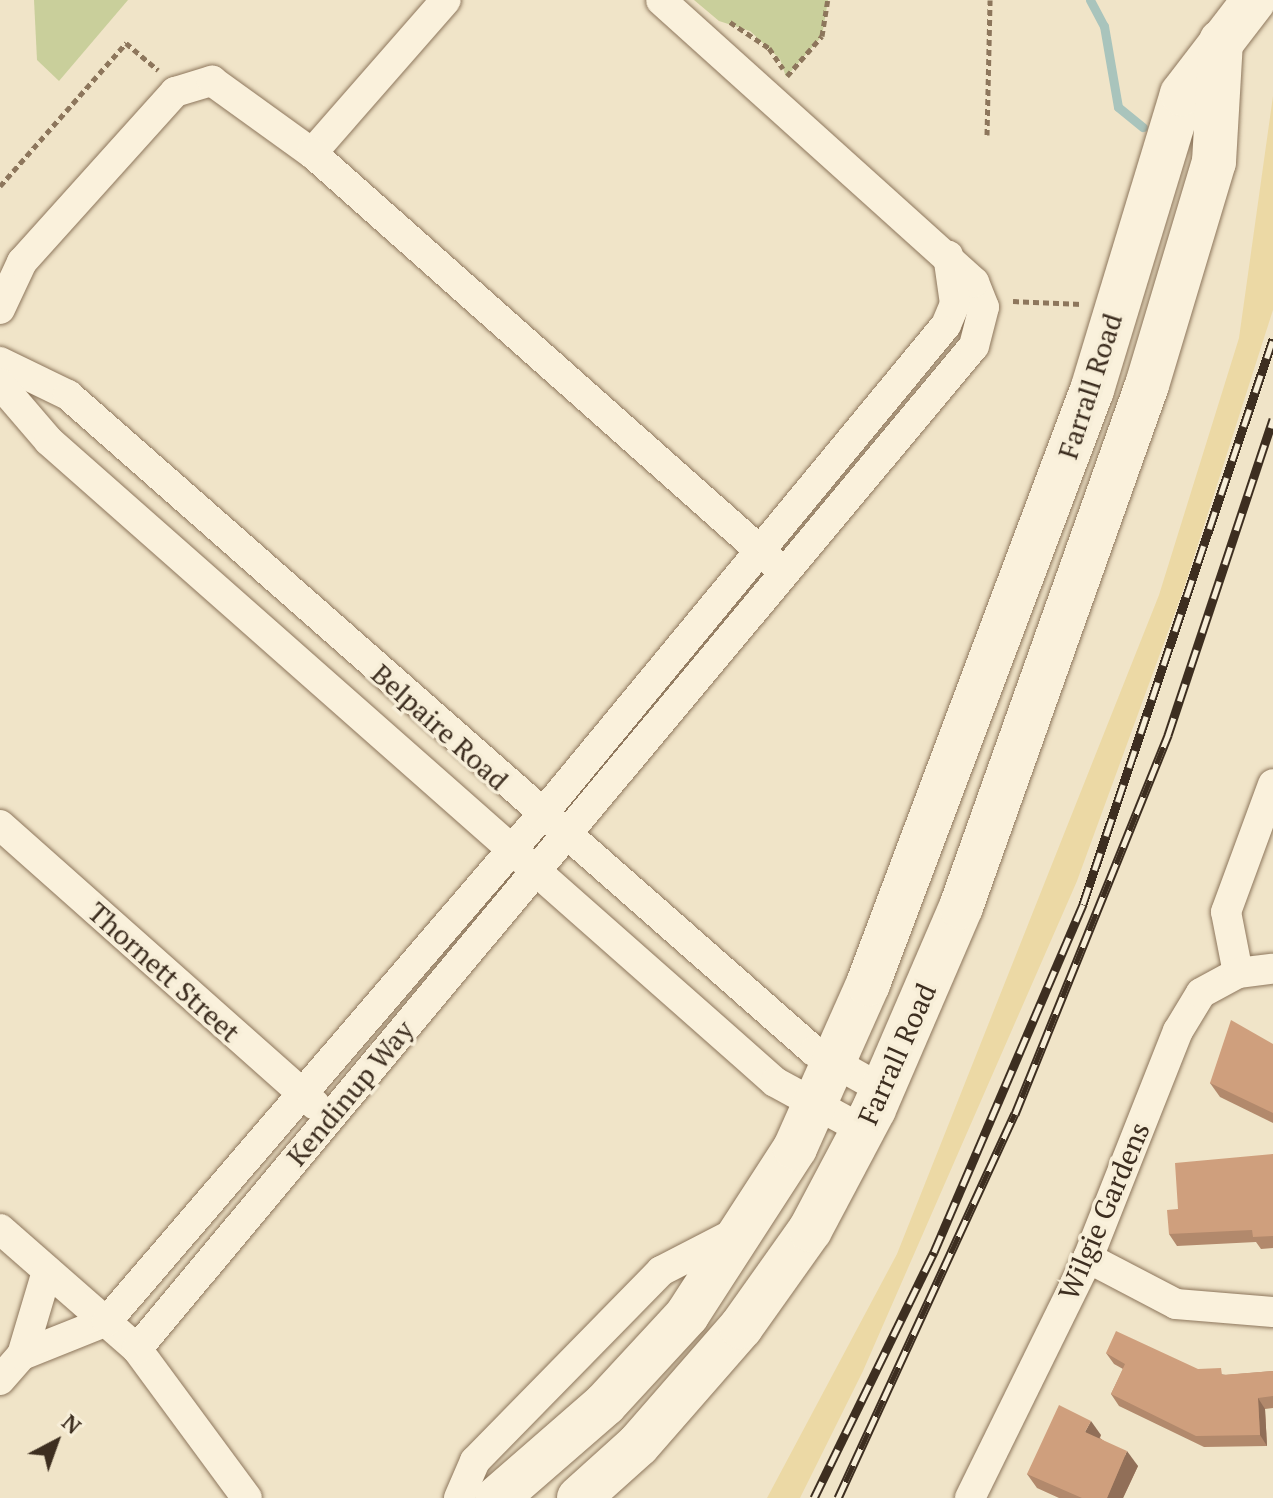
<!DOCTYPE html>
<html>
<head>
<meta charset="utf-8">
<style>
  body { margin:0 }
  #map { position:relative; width:1273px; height:1498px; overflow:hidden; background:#f0e4c8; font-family:"PT Serif",serif }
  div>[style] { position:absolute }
  .green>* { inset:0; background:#c9cf9b }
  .sand>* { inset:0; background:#ecd9a5 }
  .stream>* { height:9px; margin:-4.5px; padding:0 4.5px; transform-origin:4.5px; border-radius:4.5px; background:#a9c4bc }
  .path>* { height:5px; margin-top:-2.5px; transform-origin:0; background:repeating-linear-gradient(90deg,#8d765c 0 6px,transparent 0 10px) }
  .roads { filter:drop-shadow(0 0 2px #8d765c) drop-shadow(0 0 2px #8d765c) }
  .minor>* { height:30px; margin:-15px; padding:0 15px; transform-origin:15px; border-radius:15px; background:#faf1dc }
  .secondary>* { height:44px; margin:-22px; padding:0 22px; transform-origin:22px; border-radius:22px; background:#faf1dc }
  .rail>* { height:9px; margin-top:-4.5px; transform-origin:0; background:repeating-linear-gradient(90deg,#f7eed8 0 18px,#3d2e20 0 36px); box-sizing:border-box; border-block:2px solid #3d2e20 }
  .wall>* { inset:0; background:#b2896c }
  .shaded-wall>* { inset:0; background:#916f58 }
  .building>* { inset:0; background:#cf9f7d }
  span { translate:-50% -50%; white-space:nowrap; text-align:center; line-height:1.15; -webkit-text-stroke:7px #f7eed8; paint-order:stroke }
  .street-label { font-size:28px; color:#3d2e20 }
  .north { position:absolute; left:16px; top:1402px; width:80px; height:80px; -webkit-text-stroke:6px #f7eed8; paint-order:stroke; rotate:41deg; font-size:22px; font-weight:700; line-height:32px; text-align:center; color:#3d2e20 }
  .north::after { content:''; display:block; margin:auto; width:28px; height:36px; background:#3d2e20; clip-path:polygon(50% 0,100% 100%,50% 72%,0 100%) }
</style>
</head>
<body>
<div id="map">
  <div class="green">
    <div style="clip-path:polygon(34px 0,128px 0,59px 81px,37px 60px)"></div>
    <div style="clip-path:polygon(694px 0,828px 0,822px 36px,786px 77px,780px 59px,750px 31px,719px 21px)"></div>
  </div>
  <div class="sand">
    <div style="clip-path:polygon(1273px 96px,1273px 310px,1184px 588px,1077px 881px,863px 1371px,800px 1498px,767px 1498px,897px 1254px,1159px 595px,1239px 338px)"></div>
  </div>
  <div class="stream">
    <div style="left:1090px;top:0;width:30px;rotate:62deg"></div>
    <div style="left:1104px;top:26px;width:82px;rotate:80.2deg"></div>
    <div style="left:1118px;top:107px;width:32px;rotate:39deg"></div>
  </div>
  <div class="path">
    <div style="left:730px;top:22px;width:47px;rotate:33.7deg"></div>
    <div style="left:769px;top:48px;width:25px;rotate:56deg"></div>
    <div style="left:787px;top:76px;width:53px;rotate:-48.8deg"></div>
    <div style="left:822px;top:36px;width:36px;rotate:-81deg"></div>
    <div style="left:987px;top:135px;width:135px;rotate:-88.7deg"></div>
    <div style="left:0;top:186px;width:191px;rotate:-48.6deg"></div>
    <div style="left:126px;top:43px;width:42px;rotate:40.2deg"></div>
    <div style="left:1013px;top:301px;width:69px;rotate:2.5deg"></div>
  </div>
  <div class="roads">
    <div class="minor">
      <div style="left:312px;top:153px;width:203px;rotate:-48.8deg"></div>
      <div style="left:0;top:309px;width:52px;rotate:-64.9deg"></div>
      <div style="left:22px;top:262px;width:229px;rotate:-48deg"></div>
      <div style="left:175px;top:92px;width:39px;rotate:-17deg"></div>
      <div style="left:212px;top:81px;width:123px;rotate:35.8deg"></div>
      <div style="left:312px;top:153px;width:618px;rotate:41.59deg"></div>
      <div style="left:0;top:362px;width:76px;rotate:25.9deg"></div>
      <div style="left:68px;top:395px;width:993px;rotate:41.33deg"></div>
      <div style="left:814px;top:1051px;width:79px;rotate:29.5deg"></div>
      <div style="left:0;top:384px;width:75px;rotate:49.3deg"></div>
      <div style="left:49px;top:441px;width:968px;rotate:41.44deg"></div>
      <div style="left:775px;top:1082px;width:100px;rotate:28.6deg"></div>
      <div style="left:0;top:825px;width:421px;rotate:41.6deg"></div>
      <div style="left:1238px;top:973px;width:62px;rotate:-101.1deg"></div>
      <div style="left:1226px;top:912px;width:136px;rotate:-69.8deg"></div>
      <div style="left:0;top:1229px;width:182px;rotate:41.2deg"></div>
      <div style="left:137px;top:1349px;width:185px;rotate:53.6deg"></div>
      <div style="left:1088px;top:1258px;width:99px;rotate:27.6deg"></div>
      <div style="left:1176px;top:1304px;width:97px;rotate:4.7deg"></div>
      <div style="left:137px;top:1349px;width:1306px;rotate:-50.16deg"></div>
      <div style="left:974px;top:346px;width:40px;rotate:-75.6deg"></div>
      <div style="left:984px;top:307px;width:27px;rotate:-112deg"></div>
      <div style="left:974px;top:282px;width:421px;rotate:-138deg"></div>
      <div style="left:22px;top:1355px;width:92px;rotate:-21.8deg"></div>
      <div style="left:107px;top:1321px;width:664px;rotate:-49.33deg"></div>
      <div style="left:540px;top:817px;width:638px;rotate:-50.47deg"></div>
      <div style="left:946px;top:325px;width:23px;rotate:-67deg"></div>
      <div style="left:955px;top:304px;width:49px;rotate:-98.1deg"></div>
      <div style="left:0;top:1380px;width:33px;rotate:-49deg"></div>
      <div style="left:22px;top:1355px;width:88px;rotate:-73.4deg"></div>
      <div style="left:459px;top:1498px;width:40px;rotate:-66.6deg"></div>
      <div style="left:475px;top:1461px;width:266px;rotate:-45.6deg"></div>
      <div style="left:661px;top:1271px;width:85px;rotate:-27.2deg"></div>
      <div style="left:970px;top:1498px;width:267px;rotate:-63.8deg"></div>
      <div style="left:1088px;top:1258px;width:244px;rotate:-68.4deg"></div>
      <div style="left:1178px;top:1031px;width:44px;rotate:-58.8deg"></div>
      <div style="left:1201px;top:993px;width:42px;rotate:-28.4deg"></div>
      <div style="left:1238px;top:973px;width:35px;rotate:-7deg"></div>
    </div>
    <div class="secondary">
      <div style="left:497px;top:1498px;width:143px;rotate:-41deg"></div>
      <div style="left:605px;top:1404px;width:121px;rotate:-47.3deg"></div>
      <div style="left:687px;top:1315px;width:199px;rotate:-57.1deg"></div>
      <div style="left:795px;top:1148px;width:180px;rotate:-66deg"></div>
      <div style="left:868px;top:984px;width:635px;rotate:-69.34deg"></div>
      <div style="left:1092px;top:390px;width:309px;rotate:-73.1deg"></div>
      <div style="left:1182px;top:94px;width:118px;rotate:-52.5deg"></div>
      <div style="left:579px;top:1498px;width:79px;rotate:-41.9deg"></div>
      <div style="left:638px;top:1445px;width:157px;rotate:-48.9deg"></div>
      <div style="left:741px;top:1327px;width:119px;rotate:-54.6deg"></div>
      <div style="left:810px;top:1230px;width:137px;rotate:-62.1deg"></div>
      <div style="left:874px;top:1109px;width:220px;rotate:-66.7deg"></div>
      <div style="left:961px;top:907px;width:554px;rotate:-70.39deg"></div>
      <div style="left:1147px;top:385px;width:233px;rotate:-73.3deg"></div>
      <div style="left:1214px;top:162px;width:121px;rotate:-86.7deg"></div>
    </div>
  </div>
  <div class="rail">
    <div style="left:814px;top:1498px;width:274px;rotate:-64deg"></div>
    <div style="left:934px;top:1252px;width:379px;rotate:-66.8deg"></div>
    <div style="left:1083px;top:904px;width:596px;rotate:-71.41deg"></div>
    <div style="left:838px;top:1498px;width:423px;rotate:-65.3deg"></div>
    <div style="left:1015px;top:1114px;width:409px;rotate:-68deg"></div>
    <div style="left:1168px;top:735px;width:333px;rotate:-71.6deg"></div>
  </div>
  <div class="wall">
    <div style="clip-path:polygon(1273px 1044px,1273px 1123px,1220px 1097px,1210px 1083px)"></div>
    <div style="clip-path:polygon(1273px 1154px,1273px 1248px,1261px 1249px,1256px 1242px,1177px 1246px,1169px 1234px,1178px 1209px)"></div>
    <div style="clip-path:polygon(1106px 1353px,1226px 1375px,1273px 1371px,1273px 1408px,1265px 1409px,1267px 1446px,1204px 1447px,1119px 1406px,1111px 1394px,1123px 1369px,1114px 1364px)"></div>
    <div style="clip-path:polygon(1101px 1435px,1100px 1438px,1138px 1466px,1123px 1498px,1059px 1498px,1037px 1488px,1027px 1474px)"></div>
  </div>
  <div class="shaded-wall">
    <div style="clip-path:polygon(1258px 1398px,1265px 1409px,1267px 1446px,1260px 1435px)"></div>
    <div style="clip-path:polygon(1091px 1421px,1101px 1435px,1095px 1446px,1085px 1432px)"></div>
    <div style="clip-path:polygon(1127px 1451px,1138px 1466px,1123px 1498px,1107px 1498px)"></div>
  </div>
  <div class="building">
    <div style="clip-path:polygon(1231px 1020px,1273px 1044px,1273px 1113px,1210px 1083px)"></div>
    <div style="clip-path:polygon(1273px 1154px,1273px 1236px,1253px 1237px,1252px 1230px,1169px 1234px,1167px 1210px,1178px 1209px,1175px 1163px)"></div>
    <div style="clip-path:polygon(1116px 1331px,1198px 1369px,1221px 1368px,1222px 1375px,1273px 1371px,1273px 1396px,1258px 1398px,1260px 1435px,1196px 1436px,1111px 1394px,1125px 1364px,1106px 1353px)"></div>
    <div style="clip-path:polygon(1059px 1405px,1091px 1421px,1085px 1432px,1127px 1451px,1107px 1498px,1082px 1498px,1027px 1474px)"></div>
  </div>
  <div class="street-label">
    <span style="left:1090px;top:386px;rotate:-72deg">Farrall Road</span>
    <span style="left:440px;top:727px;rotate:42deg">Belpaire Road</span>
    <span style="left:164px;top:972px;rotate:42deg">Thornett Street</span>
    <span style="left:897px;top:1054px;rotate:-66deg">Farrall Road</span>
    <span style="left:350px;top:1093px;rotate:-50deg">Kendinup Way</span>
    <span style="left:1104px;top:1211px;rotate:-67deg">Wilgie Gardens</span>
  </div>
  <div class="north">N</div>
</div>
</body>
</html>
